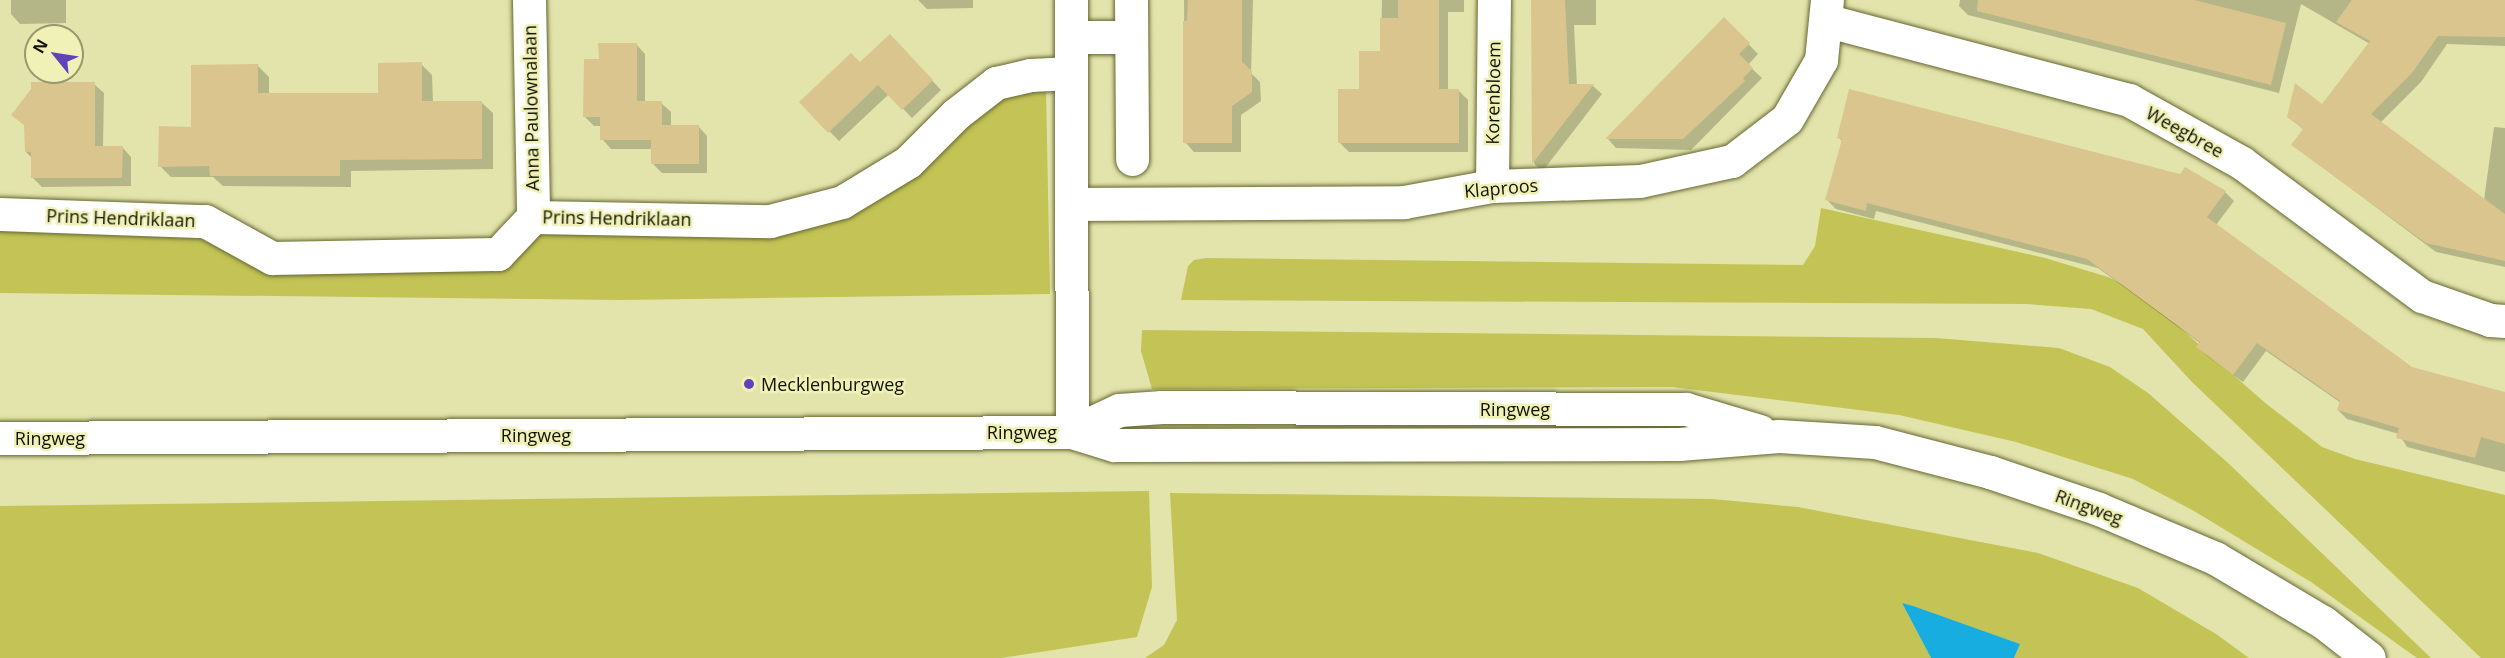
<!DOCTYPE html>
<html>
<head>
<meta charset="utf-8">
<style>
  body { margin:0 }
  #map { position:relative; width:2505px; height:658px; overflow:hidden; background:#e2e4ab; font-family:"Open Sans",sans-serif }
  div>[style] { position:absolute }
  .green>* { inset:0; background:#c3c455 }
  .water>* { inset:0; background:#17ade1 }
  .shadow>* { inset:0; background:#0003 }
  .building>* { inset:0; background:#dac58f }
  .roads { filter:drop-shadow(0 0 2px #666732) drop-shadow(0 0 2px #666732) }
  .minor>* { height:33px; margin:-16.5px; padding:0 16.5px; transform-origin:16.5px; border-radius:16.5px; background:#fff }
  .tertiary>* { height:33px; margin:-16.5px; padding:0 16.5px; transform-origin:16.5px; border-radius:16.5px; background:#fff }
  .secondary>* { height:33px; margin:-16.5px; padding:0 16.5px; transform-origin:16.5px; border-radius:16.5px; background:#fff }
  .dots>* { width:16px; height:16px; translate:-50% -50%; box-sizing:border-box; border:3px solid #eff1b7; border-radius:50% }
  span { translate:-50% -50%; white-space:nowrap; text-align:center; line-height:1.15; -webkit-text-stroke:5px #eff1b7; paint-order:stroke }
  .street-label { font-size:18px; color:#131301 }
  .poi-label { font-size:18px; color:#131301 }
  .left { translate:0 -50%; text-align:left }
  .north { position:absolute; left:24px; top:24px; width:60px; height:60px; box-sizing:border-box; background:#eff1b7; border:2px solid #97986e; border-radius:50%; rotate:300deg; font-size:16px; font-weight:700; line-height:24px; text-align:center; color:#131301 }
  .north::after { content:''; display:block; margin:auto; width:21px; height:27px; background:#6042bb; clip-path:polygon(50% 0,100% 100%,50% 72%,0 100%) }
</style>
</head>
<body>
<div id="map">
  <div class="green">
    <div style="clip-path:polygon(1046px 88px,1050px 294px,620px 300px,0 293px,0 228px,190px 230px,273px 265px,492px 263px,521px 255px,547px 227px,831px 215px,996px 93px)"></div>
    <div style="clip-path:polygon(1821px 208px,2045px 258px,2108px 277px,2142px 294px,2264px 402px,2322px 447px,2355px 459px,2505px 495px,2505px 658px,2481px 658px,2192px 382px,2143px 329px,2091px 309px,2027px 304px,1181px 300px,1188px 266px,1194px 260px,1206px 258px,1803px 265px,1815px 246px)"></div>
    <div style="clip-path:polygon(1142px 330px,1936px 338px,2059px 348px,2110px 367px,2148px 393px,2227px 462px,2431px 658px,2417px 658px,2311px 582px,2194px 511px,2133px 479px,2016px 442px,1899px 415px,1672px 387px,1152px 389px,1141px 351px)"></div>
    <div style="clip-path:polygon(1149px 491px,1152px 587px,1137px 637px,1001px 658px,0 658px,0 506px)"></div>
    <div style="clip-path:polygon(1170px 493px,1712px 499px,1798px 507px,2038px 553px,2138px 588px,2216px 634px,2249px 658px,2014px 658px,2020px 644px,1902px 603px,1931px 658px,1145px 658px,1164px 645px,1177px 620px)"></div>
  </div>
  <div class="water">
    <div style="clip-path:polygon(1902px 603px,1913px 606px,2020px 644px,2014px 658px,1931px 658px)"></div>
  </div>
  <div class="shadow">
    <div style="clip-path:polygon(11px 0,66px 0,66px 23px,20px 24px,11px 14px)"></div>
    <div style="clip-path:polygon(918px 0,973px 0,973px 8px,927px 9px)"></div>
    <div style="clip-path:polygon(1184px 0,1253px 0,1251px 73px,1260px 82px,1261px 101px,1241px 115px,1241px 152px,1194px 152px,1185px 142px)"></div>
    <div style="clip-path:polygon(1382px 0,1464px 0,1464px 12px,1448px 12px,1448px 91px,1459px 91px,1468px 100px,1468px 152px,1349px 152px,1340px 143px,1381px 53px)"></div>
    <div style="clip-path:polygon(1533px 0,1596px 0,1596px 25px,1574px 25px,1577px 86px,1593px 86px,1602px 94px,1542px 172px,1534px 163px)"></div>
    <div style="clip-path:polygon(1960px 0,2505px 0,2505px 46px,2447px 44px,2421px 82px,2380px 123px,2484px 200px,2494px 127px,2505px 128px,2505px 267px,2436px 252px,2293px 145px,2304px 130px,2288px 116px,2323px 106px,2370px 44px,2301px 4px,2279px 93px,1968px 15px,1959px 6px)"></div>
    <div style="clip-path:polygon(1724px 19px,1758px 54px,1748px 65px,1762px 78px,1691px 150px,1616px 148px,1608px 139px)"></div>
    <div style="clip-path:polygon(636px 44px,645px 54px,645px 103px,661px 103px,671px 112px,671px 127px,698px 126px,707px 136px,707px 173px,662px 173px,653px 164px,653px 149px,611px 149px,602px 139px,602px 126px,594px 126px,585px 117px,600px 61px)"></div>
    <div style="clip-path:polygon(899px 46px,941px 90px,912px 118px,889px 94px,839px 141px,801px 102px,860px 64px)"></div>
    <div style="clip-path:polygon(421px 64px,432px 75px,433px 102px,481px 102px,493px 113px,493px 169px,351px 171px,351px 187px,223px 186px,213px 177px,171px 177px,160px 166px,193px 128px,258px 66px,269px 77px,269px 95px,380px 95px)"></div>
    <div style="clip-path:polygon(94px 84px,104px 93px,103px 147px,122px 147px,131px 157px,131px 186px,42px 187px,32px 177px,32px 158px,26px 152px)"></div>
    <div style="clip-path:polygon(1839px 138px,2225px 192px,2234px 201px,2216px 225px,2412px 368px,2505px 393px,2505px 472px,2407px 447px,2399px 434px,2347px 419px,2338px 410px,2341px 403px,2266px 351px,2243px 382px,2207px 356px,2198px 347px,2201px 344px,2098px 268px,1876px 211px,1874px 219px,1836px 209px,1827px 200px,1843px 142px)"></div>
  </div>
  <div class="building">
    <div style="clip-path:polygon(1188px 0,1242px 0,1242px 62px,1252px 71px,1252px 92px,1232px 106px,1232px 143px,1183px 143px,1183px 21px,1187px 21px)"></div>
    <div style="clip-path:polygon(1398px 0,1439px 0,1439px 89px,1459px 89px,1459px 143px,1338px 143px,1338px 89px,1359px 89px,1359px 51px,1380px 51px,1380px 18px,1398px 18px)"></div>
    <div style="clip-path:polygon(1531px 0,1565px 0,1569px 84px,1594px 84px,1532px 164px)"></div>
    <div style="clip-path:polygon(1978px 0,2194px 0,2286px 23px,2271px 85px,1977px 11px)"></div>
    <div style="clip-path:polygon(2352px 0,2505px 0,2505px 37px,2438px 36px,2412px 73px,2371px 114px,2505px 214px,2505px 261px,2426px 243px,2291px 145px,2303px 129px,2287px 117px,2295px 83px,2322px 104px,2370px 41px,2336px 22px)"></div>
    <div style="clip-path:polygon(1724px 17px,1750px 43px,1739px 54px,1753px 68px,1743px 78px,1745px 81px,1683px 139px,1605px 139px)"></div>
    <div style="clip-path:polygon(890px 34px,933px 80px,902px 110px,878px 85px,828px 133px,799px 102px,851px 53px,860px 62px)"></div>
    <div style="clip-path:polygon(598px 43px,637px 43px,637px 101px,662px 101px,662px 125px,699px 125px,699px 164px,651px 164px,651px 140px,600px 140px,600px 117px,583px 117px,584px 59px,599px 59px)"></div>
    <div style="clip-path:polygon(422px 62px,422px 101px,482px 101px,482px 159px,340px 160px,340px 176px,210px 176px,209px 166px,158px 167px,159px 126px,191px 127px,191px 65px,258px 64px,258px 93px,378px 93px,378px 63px)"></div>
    <div style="clip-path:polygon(31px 82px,95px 82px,95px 146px,123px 146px,122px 178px,31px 178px,31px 152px,25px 152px,24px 125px,11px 115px,31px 89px)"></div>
    <div style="clip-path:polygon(1849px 89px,2180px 174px,2185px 167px,2226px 191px,2207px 217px,2412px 367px,2505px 392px,2505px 444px,2481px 437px,2475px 458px,2396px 438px,2399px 428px,2337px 410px,2340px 401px,2257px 343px,2233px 375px,2196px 347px,2200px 342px,2087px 259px,1867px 203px,1866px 211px,1825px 200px,1842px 139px,1837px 138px)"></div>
  </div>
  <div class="roads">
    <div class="minor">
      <div style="left:529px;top:0;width:217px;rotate:88.9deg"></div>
      <div style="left:1131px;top:0;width:159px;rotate:89.6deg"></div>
      <div style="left:1828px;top:21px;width:311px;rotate:14.7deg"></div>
      <div style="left:2129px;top:100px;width:129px;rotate:29.1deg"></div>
      <div style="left:2242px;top:163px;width:224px;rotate:36.5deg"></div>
      <div style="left:2422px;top:296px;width:72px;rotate:19.4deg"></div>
      <div style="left:2490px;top:320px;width:15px;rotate:4deg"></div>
      <div style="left:1071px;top:37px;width:60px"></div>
      <div style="left:1492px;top:186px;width:186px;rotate:-89.4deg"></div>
      <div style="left:1071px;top:204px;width:333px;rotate:-0.3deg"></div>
      <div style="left:1404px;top:202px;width:89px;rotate:-10.3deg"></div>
      <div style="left:1492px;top:186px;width:148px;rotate:-1.9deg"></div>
      <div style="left:1640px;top:181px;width:94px;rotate:-12.3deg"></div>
      <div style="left:1732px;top:161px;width:69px;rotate:-37.4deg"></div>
      <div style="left:1787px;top:119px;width:68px;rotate:-60deg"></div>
      <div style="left:1821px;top:60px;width:60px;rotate:-84.3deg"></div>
      <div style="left:0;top:214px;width:205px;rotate:2deg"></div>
      <div style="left:205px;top:221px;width:77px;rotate:28.9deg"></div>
      <div style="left:272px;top:258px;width:226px;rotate:-1deg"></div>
      <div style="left:498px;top:254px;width:51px;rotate:-46.6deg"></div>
      <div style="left:533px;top:217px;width:237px;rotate:1deg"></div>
      <div style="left:770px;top:221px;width:74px;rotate:-14.8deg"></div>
      <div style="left:842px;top:202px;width:77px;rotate:-31.2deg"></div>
      <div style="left:908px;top:162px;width:68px;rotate:-45deg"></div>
      <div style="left:956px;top:114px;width:51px;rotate:-37.8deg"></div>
      <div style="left:996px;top:83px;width:35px;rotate:-13deg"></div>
      <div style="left:1030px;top:75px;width:41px;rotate:-2.8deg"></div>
    </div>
    <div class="tertiary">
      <div style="left:1071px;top:0;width:432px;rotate:89.9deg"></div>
    </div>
    <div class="secondary">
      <div style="left:1072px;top:432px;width:52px;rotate:-25.1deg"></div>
      <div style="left:1119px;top:410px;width:43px;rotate:-4deg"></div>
      <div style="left:1162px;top:407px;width:524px;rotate:0.22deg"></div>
      <div style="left:1686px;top:409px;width:77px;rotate:16.6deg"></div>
      <div style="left:0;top:438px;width:1072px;rotate:-0.32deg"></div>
      <div style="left:1072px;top:432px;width:44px;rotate:17.2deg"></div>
      <div style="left:1114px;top:445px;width:565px;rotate:-0.1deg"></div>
      <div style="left:1679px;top:444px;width:100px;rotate:-4.6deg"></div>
      <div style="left:1779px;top:436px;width:96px;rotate:3.6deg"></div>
      <div style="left:1875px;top:442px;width:119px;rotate:14.6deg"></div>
      <div style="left:1990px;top:472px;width:115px;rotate:18.7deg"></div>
      <div style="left:2099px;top:509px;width:126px;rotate:22.9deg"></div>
      <div style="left:2215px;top:558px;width:126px;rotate:30.7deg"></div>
      <div style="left:2323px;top:622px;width:58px;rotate:38deg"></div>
    </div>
  </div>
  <div class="dots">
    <div style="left:749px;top:384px;background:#6042bb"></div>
  </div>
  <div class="street-label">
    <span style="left:1493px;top:93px;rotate:-89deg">Korenbloem</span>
    <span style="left:531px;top:108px;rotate:-91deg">Anna Paulownalaan</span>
    <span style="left:2185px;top:132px;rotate:29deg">Weegbree</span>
    <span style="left:1501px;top:188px;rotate:-5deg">Klaproos</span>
    <span style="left:121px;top:218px;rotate:2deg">Prins Hendriklaan</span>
    <span style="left:617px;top:218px;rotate:1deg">Prins Hendriklaan</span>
    <span style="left:1515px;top:409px">Ringweg</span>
    <span style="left:1022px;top:432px">Ringweg</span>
    <span style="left:536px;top:435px">Ringweg</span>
    <span style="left:50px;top:438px">Ringweg</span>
    <span style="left:2089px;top:507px;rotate:20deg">Ringweg</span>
  </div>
  <div class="poi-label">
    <span class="left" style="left:761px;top:384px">Mecklenburgweg</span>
  </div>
  <div class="north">N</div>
</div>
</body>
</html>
